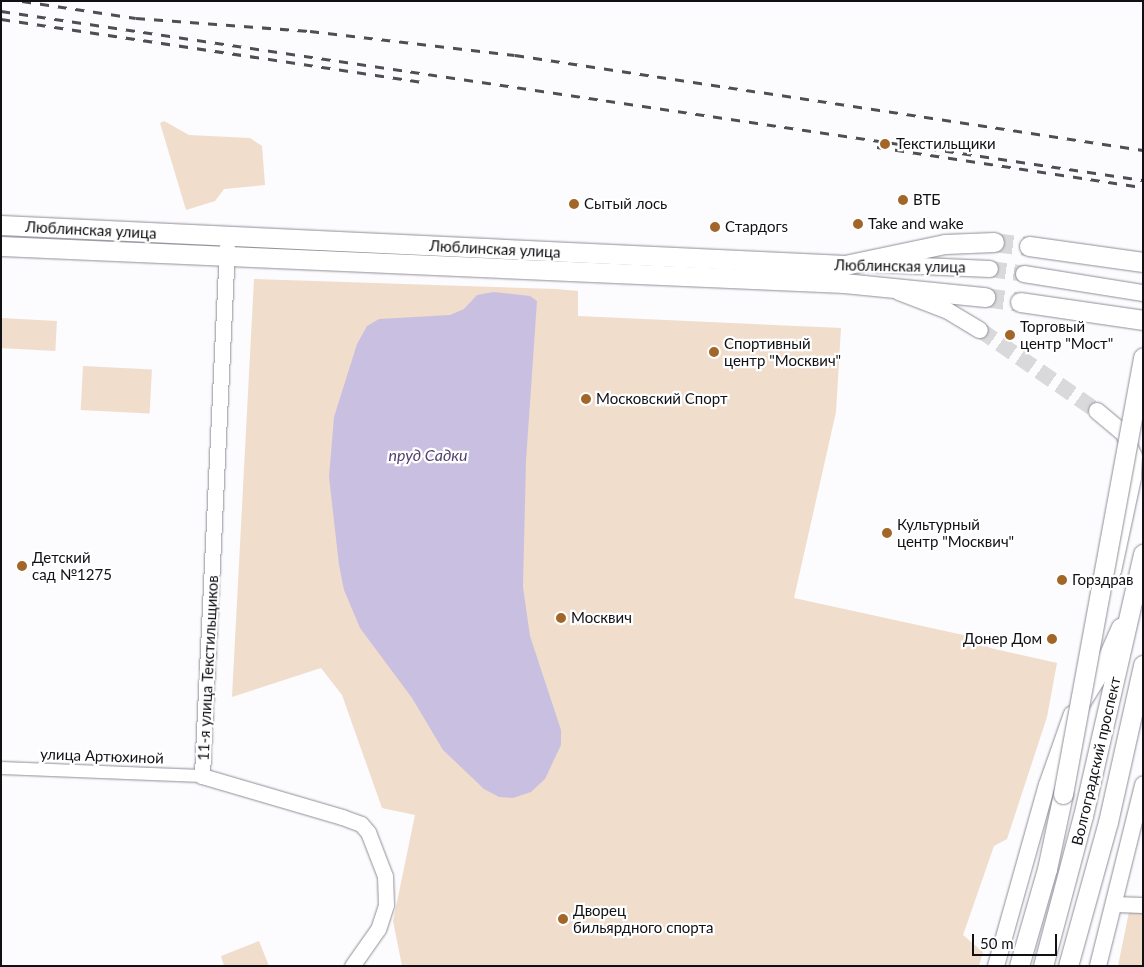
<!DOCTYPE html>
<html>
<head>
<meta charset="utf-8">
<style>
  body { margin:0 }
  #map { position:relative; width:1144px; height:967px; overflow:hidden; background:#fcfbfd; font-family:Lato,sans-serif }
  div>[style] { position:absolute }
  .green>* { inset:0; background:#f0ddcc; transform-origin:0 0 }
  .water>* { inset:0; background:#c9c0e1 }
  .secondary-tunnel>* { height:16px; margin-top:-8px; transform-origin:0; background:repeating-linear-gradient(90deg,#d9d8da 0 16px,transparent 0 24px) }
  .primary-tunnel>* { height:19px; margin-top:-9.5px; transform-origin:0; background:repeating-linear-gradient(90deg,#d9d8da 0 19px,transparent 0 28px) }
  .roads { filter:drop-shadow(0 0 1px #908d98) drop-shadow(0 0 1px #908d98) }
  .minor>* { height:12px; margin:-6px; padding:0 6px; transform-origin:6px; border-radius:6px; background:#fff }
  .tertiary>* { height:15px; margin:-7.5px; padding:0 7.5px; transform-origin:7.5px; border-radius:7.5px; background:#fff }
  .secondary>* { height:16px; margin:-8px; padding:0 8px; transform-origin:8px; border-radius:8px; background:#fff }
  .primary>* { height:19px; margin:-9.5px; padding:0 9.5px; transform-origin:9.5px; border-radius:9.5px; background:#fff }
  .rail>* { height:3px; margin-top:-1.5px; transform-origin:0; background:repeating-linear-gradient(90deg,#4f4e52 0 9px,transparent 0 18px) }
  .bridges { filter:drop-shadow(0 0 1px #908d98) drop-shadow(0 0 1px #908d98) }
  .primary-bridge>* { height:19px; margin:-9.5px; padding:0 9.5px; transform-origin:9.5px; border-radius:9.5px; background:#fff }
  .dots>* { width:14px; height:14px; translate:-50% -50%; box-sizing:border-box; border:2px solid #fff; border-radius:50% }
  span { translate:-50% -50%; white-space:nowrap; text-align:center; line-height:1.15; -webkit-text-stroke:4.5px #fff; paint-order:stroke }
  .poi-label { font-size:15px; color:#111014 }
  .left { translate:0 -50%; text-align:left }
  .right { translate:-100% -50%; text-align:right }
  .street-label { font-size:15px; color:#111014 }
  .water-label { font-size:16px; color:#50416f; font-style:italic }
  .frame { position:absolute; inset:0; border:2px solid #111014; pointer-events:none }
  .scale { position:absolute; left:972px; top:934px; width:85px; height:22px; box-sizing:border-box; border:2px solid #111014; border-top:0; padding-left:6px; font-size:15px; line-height:18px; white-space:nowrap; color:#111014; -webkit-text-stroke:4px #fff; paint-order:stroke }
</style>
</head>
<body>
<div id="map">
  <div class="green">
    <div style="clip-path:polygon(164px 121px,189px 135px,250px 138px,262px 146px,265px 185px,224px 189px,215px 201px,186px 210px,160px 123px)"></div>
    <div style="clip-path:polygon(254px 279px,556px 289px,578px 291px,578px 316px,841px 328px,836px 412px,794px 598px,977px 638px,990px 648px,1057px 663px,1047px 717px,1007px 839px,994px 846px,963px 935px,983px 952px,979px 966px,402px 966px,393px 921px,415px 815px,382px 808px,342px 695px,321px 668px,232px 697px)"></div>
    <div style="left:1px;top:318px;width:56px;height:30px;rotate:3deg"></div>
    <div style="left:83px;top:366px;width:69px;height:44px;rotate:3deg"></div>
    <div style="clip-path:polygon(1129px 912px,1143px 912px,1143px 966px,1118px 966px)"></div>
    <div style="clip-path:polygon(259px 941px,269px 966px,224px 966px,221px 956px)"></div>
  </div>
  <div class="water">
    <div style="clip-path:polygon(493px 292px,530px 296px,537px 301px,526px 461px,523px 587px,530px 636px,561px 730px,561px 745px,545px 779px,531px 792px,513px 798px,499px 797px,484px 789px,443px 750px,412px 698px,360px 628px,344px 590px,339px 565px,329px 477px,334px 417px,357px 344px,367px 326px,379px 319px,450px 315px,464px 309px,477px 295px)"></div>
  </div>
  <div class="secondary-tunnel">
    <div style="left:990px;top:269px;width:34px;rotate:8deg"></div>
    <div style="left:980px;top:330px;width:142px;rotate:34.7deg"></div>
  </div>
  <div class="primary-tunnel">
    <div style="left:994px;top:242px;width:35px;rotate:7deg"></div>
    <div style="left:985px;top:297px;width:35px;rotate:8deg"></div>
  </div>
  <div class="roads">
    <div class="minor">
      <div style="left:1px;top:768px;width:201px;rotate:2.3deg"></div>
    </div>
    <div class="tertiary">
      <div style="left:227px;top:247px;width:530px;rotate:92.71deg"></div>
      <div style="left:202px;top:776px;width:146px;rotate:16.3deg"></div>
      <div style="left:342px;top:817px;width:20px;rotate:20deg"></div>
      <div style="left:361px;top:824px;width:11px;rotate:49deg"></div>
      <div style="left:368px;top:832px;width:47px;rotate:68.9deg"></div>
      <div style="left:385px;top:876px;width:29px;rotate:88deg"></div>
      <div style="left:386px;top:905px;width:25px;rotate:108deg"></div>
      <div style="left:378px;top:929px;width:45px;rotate:125.1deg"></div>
      <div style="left:1114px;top:904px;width:29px;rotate:2deg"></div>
    </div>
    <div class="secondary">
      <div style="left:875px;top:264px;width:115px;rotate:2.5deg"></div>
      <div style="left:1024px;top:274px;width:121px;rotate:9.1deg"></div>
      <div style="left:899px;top:292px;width:53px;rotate:21.2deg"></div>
      <div style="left:948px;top:311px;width:37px;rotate:31deg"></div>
      <div style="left:1097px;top:411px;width:35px;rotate:40deg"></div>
      <div style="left:1124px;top:434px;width:24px;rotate:66deg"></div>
      <div style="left:1134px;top:456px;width:22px;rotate:93deg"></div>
      <div style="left:1133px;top:478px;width:95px;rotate:102.1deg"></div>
      <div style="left:1081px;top:705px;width:31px;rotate:-58deg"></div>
      <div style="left:1097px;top:679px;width:57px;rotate:-66.1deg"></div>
      <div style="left:996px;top:966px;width:188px;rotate:-74.3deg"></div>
      <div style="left:1047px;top:785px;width:75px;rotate:-70.6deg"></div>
      <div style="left:1098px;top:966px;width:187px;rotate:-76deg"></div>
    </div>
    <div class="primary">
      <div style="left:1px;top:225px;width:845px;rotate:2.71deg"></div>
      <div style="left:845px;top:265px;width:102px;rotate:-11.9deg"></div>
      <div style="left:945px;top:244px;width:49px;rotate:-2.3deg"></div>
      <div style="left:1px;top:246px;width:844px;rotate:2.51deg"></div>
      <div style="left:844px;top:283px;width:142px;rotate:5.7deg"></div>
      <div style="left:1029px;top:246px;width:115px;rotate:8deg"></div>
      <div style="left:1020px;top:302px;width:124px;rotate:8.3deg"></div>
      <div style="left:1019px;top:966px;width:101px;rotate:-73.9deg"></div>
      <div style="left:1047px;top:869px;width:77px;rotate:-78deg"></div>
      <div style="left:1043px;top:966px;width:155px;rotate:-75.1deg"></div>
      <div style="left:1083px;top:816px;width:269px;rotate:-77.1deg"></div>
      <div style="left:1068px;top:966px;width:149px;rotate:-74.5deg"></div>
      <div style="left:1108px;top:822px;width:161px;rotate:-77.4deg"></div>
    </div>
  </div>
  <div class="rail">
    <div style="left:22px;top:1px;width:115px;rotate:8.5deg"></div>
    <div style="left:136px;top:18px;width:174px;rotate:4.3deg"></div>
    <div style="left:310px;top:31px;width:206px;rotate:6.7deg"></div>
    <div style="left:515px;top:55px;width:635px;rotate:8.6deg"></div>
    <div style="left:1px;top:11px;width:1154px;rotate:8.42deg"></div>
    <div style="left:1px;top:19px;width:426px;rotate:8.5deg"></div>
    <div style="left:877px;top:147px;width:269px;rotate:8.6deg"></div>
  </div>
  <div class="bridges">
    <div class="primary-bridge">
      <div style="left:1063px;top:794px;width:444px;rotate:-79.6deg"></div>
    </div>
  </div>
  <div class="dots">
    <div style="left:885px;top:144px;background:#a26728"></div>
    <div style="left:903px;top:200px;background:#a26728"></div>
    <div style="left:574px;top:204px;background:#a26728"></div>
    <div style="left:858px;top:224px;background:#a26728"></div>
    <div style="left:715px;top:227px;background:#a26728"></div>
    <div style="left:1010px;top:335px;background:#a26728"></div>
    <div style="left:714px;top:352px;background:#a26728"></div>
    <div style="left:586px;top:399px;background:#a26728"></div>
    <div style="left:887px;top:533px;background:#a26728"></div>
    <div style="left:22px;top:566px;background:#a26728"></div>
    <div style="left:1062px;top:580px;background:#a26728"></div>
    <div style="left:561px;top:618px;background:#a26728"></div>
    <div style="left:1052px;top:639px;background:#a26728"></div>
    <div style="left:563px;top:919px;background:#a26728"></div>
  </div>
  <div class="poi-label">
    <span class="left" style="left:896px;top:144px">Текстильщики</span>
    <span class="left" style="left:913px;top:200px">ВТБ</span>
    <span class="left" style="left:584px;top:204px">Сытый лось</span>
    <span class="left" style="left:868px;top:224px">Take and wake</span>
    <span class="left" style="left:725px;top:227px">Стардогs</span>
    <span class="left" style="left:1020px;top:335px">Торговый<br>центр "Мост"</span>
    <span class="left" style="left:724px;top:352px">Спортивный<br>центр "Москвич"</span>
    <span class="left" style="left:596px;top:399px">Московский Спорт</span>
    <span class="left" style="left:897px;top:533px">Культурный<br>центр "Москвич"</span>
    <span class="left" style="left:32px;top:566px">Детский<br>сад №1275</span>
    <span class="left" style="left:1072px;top:580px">Горздрав</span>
    <span class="left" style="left:571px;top:618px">Москвич</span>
    <span class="right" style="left:1042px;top:639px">Донер Дом</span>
    <span class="left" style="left:573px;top:919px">Дворец<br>бильярдного спорта</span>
  </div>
  <div class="street-label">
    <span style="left:91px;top:230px;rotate:3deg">Люблинская улица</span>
    <span style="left:495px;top:249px;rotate:3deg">Люблинская улица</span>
    <span style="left:900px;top:266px;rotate:1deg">Люблинская улица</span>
    <span style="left:208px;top:668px;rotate:-87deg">11-я улица Текстильщиков</span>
    <span style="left:102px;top:756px;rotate:2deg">улица Артюхиной</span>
    <span style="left:1096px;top:761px;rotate:-77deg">Волгоградский проспект</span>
  </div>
  <div class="water-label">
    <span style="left:428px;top:455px">пруд Садки</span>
  </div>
  <div class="frame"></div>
  <div class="scale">50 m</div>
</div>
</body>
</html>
